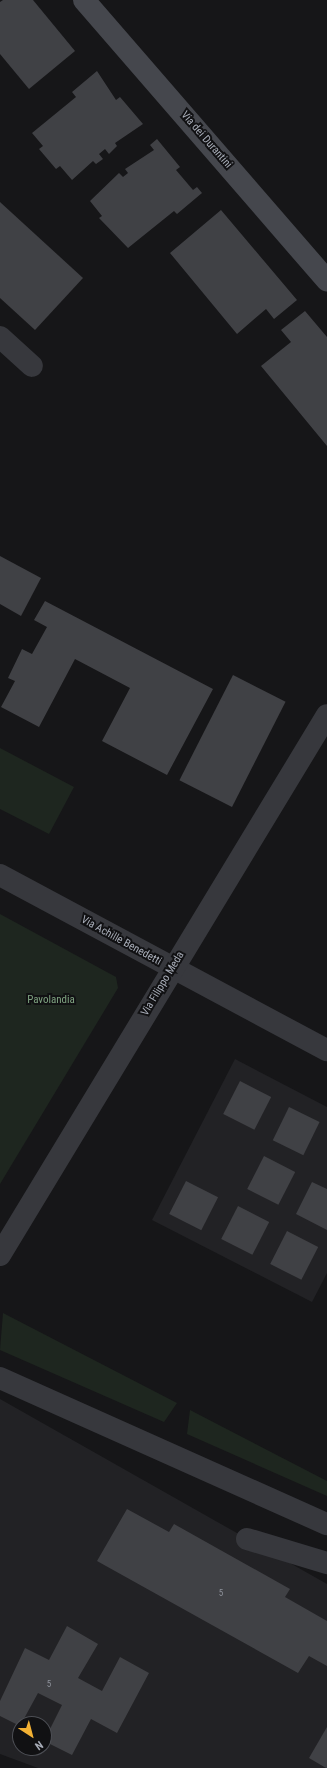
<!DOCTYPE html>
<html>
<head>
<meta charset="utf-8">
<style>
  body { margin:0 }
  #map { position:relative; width:327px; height:1768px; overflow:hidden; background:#161618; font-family:"Roboto Condensed",sans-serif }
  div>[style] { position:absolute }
  .built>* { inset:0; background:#222225 }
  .green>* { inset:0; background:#1e261f }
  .building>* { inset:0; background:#404145; transform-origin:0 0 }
  .street>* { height:22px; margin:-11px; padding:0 11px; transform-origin:11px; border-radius:11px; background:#37383d }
  .secondary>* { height:22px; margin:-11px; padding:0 11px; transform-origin:11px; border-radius:11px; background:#45474d }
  span { translate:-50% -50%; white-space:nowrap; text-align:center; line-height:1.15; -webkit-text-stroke:4px #111113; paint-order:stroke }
  .number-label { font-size:9px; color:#8e929b }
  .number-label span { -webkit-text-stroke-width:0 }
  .street-label { font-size:11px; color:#a8adb8 }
  .park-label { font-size:11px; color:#7fa381 }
  .north { position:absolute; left:12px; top:1716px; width:40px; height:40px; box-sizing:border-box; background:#111113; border:1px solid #4d4f55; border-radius:50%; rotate:144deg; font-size:11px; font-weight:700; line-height:16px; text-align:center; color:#a8adb8 }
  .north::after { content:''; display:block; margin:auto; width:14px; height:18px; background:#f2b134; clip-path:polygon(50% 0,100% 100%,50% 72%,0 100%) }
</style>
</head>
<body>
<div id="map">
  <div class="built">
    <div style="clip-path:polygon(235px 1059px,327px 1107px,327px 1273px,312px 1302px,152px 1220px)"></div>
    <div style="clip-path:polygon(evenodd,0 1399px,327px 1584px,327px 1768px,38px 1768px,0 1754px,0 1399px,20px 1724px,44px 1724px,44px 1748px,20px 1748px,20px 1724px)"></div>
  </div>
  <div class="green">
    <div style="clip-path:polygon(0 748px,74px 787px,49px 834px,0 809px)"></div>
    <div style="clip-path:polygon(0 914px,116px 977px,118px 988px,0 1184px)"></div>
    <div style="clip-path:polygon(3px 1313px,177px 1403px,164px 1422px,0 1350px)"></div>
    <div style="clip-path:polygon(190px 1410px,327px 1481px,327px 1496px,187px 1434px)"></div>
  </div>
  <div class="building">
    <div style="clip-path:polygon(3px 0,33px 0,75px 51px,29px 89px,0 54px,0 2px)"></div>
    <div style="clip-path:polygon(97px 71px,116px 100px,120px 97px,143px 124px,115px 143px,117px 146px,109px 154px,105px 149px,99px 154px,103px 159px,96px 164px,93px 161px,72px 180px,60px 166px,56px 169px,39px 149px,43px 146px,32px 133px,76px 97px,72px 92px)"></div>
    <div style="clip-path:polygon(157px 139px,180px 167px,176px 170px,193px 190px,197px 187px,202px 193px,177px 214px,174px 211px,128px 248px,99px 218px,102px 216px,90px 201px,119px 173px,123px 177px,128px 173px,125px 169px,154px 150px,150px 145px)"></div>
    <div style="clip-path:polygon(0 202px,83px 278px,35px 330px,0 298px)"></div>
    <div style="clip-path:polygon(221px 210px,297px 300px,274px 319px,266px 309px,237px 334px,170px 253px)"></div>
    <div style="clip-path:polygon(305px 311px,327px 337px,327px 446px,261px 366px,291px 342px,281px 330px)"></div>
    <div style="clip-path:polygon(0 556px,41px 578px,21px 616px,0 604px)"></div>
    <div style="clip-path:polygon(45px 601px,213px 689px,167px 775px,102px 741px,130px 688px,75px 659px,39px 727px,1px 707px,15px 681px,8px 678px,22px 649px,32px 654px,47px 627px,34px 620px)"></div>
    <div style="left:233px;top:675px;width:59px;height:118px;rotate:27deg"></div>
    <div style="left:240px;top:1081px;width:35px;height:37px;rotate:27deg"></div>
    <div style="left:289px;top:1107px;width:34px;height:37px;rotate:26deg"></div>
    <div style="left:264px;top:1156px;width:35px;height:37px;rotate:27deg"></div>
    <div style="left:186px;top:1181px;width:36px;height:37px;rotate:27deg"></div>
    <div style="clip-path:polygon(312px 1182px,327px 1189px,327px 1230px,296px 1214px)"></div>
    <div style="left:238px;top:1206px;width:35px;height:37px;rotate:27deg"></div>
    <div style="left:287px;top:1231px;width:35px;height:37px;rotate:27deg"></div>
    <div style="clip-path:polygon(127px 1509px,169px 1532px,174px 1524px,290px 1589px,285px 1597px,327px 1621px,327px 1666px,309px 1656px,298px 1673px,97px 1561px)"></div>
    <div style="clip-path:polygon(67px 1626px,98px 1644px,78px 1678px,102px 1691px,120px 1657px,149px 1673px,117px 1733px,91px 1719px,72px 1755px,44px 1741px,62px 1705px,38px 1693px,20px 1726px,0 1716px,0 1701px,25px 1648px,49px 1660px)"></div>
    <div style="clip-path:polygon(327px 1727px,327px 1768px,326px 1768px,309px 1758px)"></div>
  </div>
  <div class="street">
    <div style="left:0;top:337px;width:43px;rotate:42.2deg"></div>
    <div style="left:0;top:875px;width:371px;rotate:28.2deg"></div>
    <div style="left:0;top:1255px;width:631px;rotate:-58.8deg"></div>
    <div style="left:0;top:1378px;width:358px;rotate:24.1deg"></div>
    <div style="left:247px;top:1539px;width:84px;rotate:16.7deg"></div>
  </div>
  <div class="secondary">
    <div style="left:84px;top:0;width:371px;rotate:49.1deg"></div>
  </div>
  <div class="number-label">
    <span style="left:221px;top:1593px">5</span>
    <span style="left:49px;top:1684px">5</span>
  </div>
  <div class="street-label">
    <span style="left:206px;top:140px;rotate:49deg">Via dei Durantini</span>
    <span style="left:121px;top:941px;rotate:29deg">Via Achille Benedetti</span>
    <span style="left:163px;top:984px;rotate:-59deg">Via Filippo Meda</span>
  </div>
  <div class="park-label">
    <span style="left:51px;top:1000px">Pavolandia</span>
  </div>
  <div class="north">N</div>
</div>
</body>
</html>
